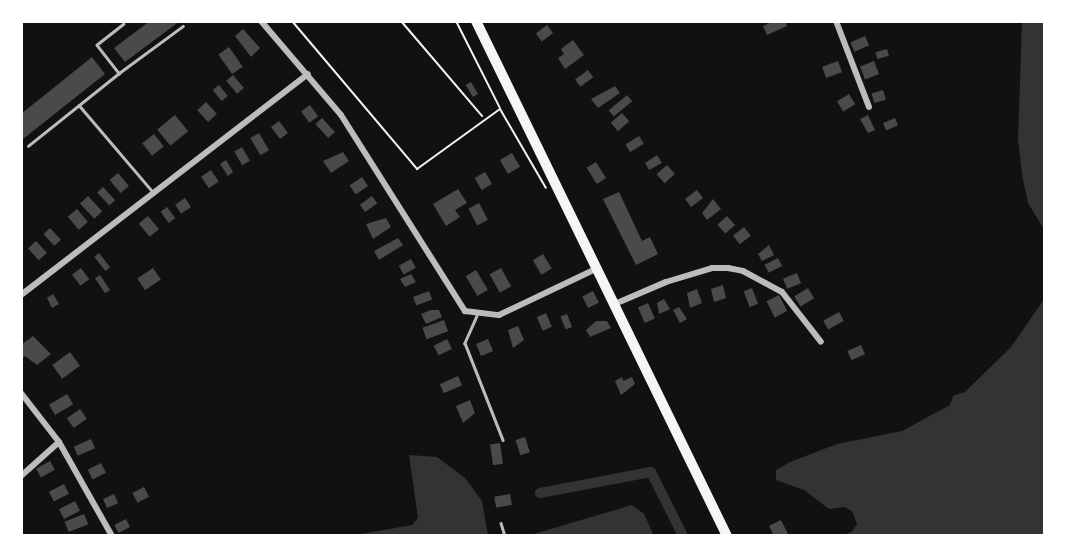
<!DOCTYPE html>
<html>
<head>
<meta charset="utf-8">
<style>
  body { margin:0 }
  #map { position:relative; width:1066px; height:557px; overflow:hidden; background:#111; font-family:Helvetica,sans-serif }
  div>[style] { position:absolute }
  .water>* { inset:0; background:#333 }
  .canal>* { height:10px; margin:-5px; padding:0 5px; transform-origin:5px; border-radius:5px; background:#333 }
  .building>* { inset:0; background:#4a4a4a; transform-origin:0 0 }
  .path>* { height:2px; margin:-1px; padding:0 1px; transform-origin:1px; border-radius:1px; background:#f5f5f5 }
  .service>* { height:2.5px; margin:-1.25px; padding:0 1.25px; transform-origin:1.25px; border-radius:1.25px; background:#bcbcbc }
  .minor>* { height:6px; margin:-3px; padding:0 3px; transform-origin:3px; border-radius:3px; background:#bcbcbc }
  .primary>* { height:10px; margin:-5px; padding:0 5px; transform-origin:5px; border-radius:5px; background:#f5f5f5 }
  span { translate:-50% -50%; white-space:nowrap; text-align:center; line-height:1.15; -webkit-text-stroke:7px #fff; paint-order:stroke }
  .frame { position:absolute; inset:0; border:23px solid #fff; pointer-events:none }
</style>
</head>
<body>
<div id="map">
  <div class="water">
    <div style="clip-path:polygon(1022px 21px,1045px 21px,1045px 231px,1028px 203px,1022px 175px,1018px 139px)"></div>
    <div style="clip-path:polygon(1045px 298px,1045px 536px,840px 536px,852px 532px,857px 524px,852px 511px,845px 507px,829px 509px,804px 490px,776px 480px,776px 470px,790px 462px,837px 444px,902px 431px,950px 405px,953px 396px,965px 392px,1011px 347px)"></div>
    <div style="clip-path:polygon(409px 455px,437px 457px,465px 478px,482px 501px,488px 536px,350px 536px,412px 525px,418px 518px)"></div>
    <div style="clip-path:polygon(632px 505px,644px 514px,654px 536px,527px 536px)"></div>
  </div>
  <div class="canal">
    <div style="left:540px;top:493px;width:113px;rotate:-10.7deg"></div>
    <div style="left:651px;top:472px;width:72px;rotate:63.4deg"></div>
  </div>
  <div class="building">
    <div style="clip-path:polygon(150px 21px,180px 21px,125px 62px,114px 48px)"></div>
    <div style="clip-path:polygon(774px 21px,785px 21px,787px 26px,767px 35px,763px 26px)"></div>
    <div style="left:547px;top:25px;width:10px;height:14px;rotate:53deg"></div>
    <div style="clip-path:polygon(243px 29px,260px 48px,251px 57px,235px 36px)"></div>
    <div style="left:865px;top:36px;width:10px;height:16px;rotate:66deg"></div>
    <div style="clip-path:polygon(573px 40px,584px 55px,565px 69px,558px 58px,564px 54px,561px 49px)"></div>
    <div style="left:229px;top:47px;width:24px;height:13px;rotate:55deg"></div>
    <div style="left:887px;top:49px;width:7px;height:12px;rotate:74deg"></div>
    <div style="clip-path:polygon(92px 57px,105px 74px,23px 139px,21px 114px)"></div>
    <div style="left:838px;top:61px;width:12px;height:17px;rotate:70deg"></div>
    <div style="left:874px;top:61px;width:14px;height:15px;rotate:69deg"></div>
    <div style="left:588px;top:70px;width:9px;height:16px;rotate:54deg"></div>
    <div style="left:233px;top:75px;width:17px;height:9px;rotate:50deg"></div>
    <div style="left:471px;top:82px;width:14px;height:6px;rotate:60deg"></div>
    <div style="left:219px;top:85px;width:14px;height:8px;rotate:51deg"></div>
    <div style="clip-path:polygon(615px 86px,620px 93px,598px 108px,591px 99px)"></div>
    <div style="left:883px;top:90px;width:10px;height:12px;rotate:73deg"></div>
    <div style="left:849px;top:94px;width:12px;height:14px;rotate:59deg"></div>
    <div style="left:627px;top:95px;width:8px;height:24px;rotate:50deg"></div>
    <div style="left:206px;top:102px;width:16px;height:12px;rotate:47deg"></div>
    <div style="left:310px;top:105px;width:14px;height:11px;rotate:54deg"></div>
    <div style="left:622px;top:113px;width:11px;height:15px;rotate:49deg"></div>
    <div style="left:175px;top:115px;width:21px;height:23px;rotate:51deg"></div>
    <div style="clip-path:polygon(868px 115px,875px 130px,868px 133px,860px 119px)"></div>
    <div style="left:322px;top:118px;width:19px;height:9px;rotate:47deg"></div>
    <div style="left:895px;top:118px;width:8px;height:13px;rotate:67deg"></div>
    <div style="left:279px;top:121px;width:15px;height:10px;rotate:53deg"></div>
    <div style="left:259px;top:133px;width:20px;height:10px;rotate:60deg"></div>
    <div style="left:154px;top:134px;width:16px;height:15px;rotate:52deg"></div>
    <div style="left:639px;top:136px;width:9px;height:16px;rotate:58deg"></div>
    <div style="left:242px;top:147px;width:16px;height:9px;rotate:60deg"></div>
    <div style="clip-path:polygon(343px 152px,349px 161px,331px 173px,323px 161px)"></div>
    <div style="left:512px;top:153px;width:16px;height:14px;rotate:60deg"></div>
    <div style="clip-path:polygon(657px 155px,662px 163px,649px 170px,645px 163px)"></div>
    <div style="clip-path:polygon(226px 160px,233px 172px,228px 176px,220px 164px)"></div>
    <div style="left:596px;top:162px;width:19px;height:11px;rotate:58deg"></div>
    <div style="left:667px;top:165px;width:12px;height:14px;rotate:48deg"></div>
    <div style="left:211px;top:170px;width:14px;height:12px;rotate:56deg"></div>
    <div style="left:485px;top:172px;width:14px;height:12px;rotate:60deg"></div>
    <div style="left:118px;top:173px;width:17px;height:11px;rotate:50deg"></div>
    <div style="left:362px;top:177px;width:11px;height:15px;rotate:56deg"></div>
    <div style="left:103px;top:187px;width:18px;height:8px;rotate:47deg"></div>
    <div style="clip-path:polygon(458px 189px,467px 203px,455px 210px,460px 217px,446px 226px,433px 204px)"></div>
    <div style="left:697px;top:190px;width:10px;height:15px;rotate:53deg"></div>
    <div style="clip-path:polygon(619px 192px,642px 241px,650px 237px,658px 254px,636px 265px,603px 199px)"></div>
    <div style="left:88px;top:196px;width:21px;height:11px;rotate:47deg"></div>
    <div style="left:372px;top:196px;width:9px;height:15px;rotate:54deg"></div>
    <div style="left:185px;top:198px;width:11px;height:12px;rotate:56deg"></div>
    <div style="clip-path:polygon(713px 199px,721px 209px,707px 220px,702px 213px)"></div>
    <div style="left:479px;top:203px;width:19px;height:12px;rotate:62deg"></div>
    <div style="left:167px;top:207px;width:14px;height:8px;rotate:54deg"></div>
    <div style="left:77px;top:209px;width:17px;height:12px;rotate:50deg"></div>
    <div style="left:148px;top:216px;width:17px;height:12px;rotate:50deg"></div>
    <div style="left:727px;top:216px;width:12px;height:13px;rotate:48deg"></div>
    <div style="clip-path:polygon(386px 218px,391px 227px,373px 239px,366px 224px)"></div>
    <div style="left:744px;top:227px;width:11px;height:14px;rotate:52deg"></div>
    <div style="left:50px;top:228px;width:16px;height:9px;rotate:47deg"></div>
    <div style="clip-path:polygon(398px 238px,403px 245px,379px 260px,374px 251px)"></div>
    <div style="left:36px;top:241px;width:16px;height:11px;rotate:47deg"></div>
    <div style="clip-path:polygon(769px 245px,774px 255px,762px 261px,758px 254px)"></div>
    <div style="left:99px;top:253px;width:18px;height:6px;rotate:52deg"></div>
    <div style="left:543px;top:254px;width:17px;height:12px;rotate:59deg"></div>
    <div style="left:778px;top:258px;width:9px;height:15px;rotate:63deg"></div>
    <div style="left:411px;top:259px;width:10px;height:14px;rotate:61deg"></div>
    <div style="left:81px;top:268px;width:14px;height:11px;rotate:54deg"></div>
    <div style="left:153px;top:268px;width:14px;height:19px;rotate:56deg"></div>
    <div style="left:501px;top:268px;width:21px;height:13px;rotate:61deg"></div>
    <div style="left:476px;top:270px;width:23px;height:12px;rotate:59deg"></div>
    <div style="left:797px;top:273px;width:11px;height:15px;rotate:68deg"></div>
    <div style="clip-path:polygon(411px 274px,416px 282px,405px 287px,400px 279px)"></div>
    <div style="left:100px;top:275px;width:18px;height:6px;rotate:56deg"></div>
    <div style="clip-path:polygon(723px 285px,726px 298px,714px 302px,711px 289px)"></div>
    <div style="left:752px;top:288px;width:17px;height:9px;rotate:69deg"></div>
    <div style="left:808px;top:288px;width:12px;height:16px;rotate:59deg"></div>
    <div style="clip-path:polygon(697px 289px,702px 303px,690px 308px,687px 293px)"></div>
    <div style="left:429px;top:291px;width:9px;height:17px;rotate:69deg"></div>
    <div style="left:593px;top:291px;width:13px;height:12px;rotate:63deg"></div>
    <div style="clip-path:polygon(53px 294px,59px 304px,52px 308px,47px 298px)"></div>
    <div style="left:779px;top:295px;width:18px;height:14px;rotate:63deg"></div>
    <div style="clip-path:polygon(664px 299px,670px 309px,659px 314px,657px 303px)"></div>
    <div style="left:648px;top:303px;width:17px;height:11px;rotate:66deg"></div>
    <div style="clip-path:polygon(679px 307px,687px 319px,680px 323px,673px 310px)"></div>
    <div style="clip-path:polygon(431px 310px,439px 310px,442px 317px,426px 324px,421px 314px)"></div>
    <div style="left:839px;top:312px;width:10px;height:18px;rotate:61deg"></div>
    <div style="left:546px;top:313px;width:15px;height:10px;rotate:67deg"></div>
    <div style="left:567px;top:314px;width:14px;height:7px;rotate:69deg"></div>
    <div style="left:444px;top:320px;width:12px;height:23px;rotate:70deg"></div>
    <div style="clip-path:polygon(596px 321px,607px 321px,611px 328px,590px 337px,586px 330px)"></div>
    <div style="clip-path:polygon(518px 326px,524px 340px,513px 348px,508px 330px)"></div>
    <div style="clip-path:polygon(33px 336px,51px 354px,37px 365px,25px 356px,21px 359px,21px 345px)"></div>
    <div style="left:447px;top:339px;width:11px;height:15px;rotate:63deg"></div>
    <div style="left:488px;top:339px;width:13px;height:13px;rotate:67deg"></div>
    <div style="left:861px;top:345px;width:10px;height:15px;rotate:66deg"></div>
    <div style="left:70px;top:352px;width:17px;height:22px;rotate:54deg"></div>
    <div style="left:458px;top:376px;width:10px;height:20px;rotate:66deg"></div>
    <div style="clip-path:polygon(622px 377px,623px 381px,632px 377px,635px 384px,621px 395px,615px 381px)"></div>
    <div style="left:67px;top:394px;width:12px;height:21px;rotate:59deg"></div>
    <div style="clip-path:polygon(470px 400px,475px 413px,463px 423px,456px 406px)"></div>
    <div style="left:80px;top:409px;width:12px;height:16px;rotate:55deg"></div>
    <div style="left:525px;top:437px;width:16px;height:10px;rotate:72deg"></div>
    <div style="left:91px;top:439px;width:10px;height:19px;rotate:66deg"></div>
    <div style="left:500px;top:443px;width:21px;height:10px;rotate:82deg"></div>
    <div style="left:50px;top:461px;width:10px;height:16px;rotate:61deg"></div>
    <div style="left:101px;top:463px;width:11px;height:15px;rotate:63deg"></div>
    <div style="left:64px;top:484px;width:11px;height:17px;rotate:63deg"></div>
    <div style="left:144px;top:487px;width:11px;height:13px;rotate:63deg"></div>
    <div style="left:114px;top:494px;width:10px;height:12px;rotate:66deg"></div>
    <div style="left:510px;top:494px;width:11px;height:16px;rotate:80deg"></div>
    <div style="left:75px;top:501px;width:11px;height:18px;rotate:63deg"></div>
    <div style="left:84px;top:514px;width:11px;height:21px;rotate:68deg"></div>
    <div style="left:126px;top:519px;width:9px;height:13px;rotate:63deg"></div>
    <div style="clip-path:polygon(781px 520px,789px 536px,774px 536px,769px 526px)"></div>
  </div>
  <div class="path">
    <div style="left:292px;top:21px;width:194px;rotate:49.8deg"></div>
    <div style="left:417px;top:169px;width:102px;rotate:-35.9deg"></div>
    <div style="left:500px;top:109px;width:91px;rotate:59.8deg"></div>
    <div style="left:401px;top:21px;width:125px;rotate:49.5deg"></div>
    <div style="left:456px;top:21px;width:97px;rotate:63.2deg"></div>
  </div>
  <div class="service">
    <div style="left:121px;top:21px;width:7px"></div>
    <div style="left:124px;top:24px;width:34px;rotate:142deg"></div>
    <div style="left:97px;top:45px;width:36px;rotate:52deg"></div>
    <div style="left:119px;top:73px;width:79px;rotate:-36.3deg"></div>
    <div style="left:79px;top:105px;width:116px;rotate:49.6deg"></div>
    <div style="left:28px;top:146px;width:117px;rotate:-38.7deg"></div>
    <div style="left:477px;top:316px;width:30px;rotate:114deg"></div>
    <div style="left:465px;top:343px;width:104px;rotate:68.6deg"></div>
    <div style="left:501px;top:523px;width:14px;rotate:73deg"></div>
  </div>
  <div class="minor">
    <div style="left:261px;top:21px;width:123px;rotate:49.6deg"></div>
    <div style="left:341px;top:115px;width:232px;rotate:57.7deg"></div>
    <div style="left:465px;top:311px;width:34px;rotate:7deg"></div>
    <div style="left:499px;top:315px;width:110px;rotate:-25.4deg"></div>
    <div style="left:836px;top:21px;width:92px;rotate:69deg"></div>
    <div style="left:21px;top:295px;width:362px;rotate:-37.6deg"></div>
    <div style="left:617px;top:303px;width:53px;rotate:-23.2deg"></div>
    <div style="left:666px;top:282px;width:48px;rotate:-16.9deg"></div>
    <div style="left:712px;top:268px;width:16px"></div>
    <div style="left:728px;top:268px;width:15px;rotate:11deg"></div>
    <div style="left:743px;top:271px;width:44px;rotate:28.3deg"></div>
    <div style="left:782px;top:292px;width:63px;rotate:52deg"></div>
    <div style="left:21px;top:393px;width:62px;rotate:52.2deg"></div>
    <div style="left:59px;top:442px;width:108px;rotate:60.6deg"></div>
    <div style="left:21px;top:476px;width:51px;rotate:-41.8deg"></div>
  </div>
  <div class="primary">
    <div style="left:476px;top:21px;width:573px;rotate:64.02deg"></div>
  </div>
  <div class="frame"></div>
</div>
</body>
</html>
